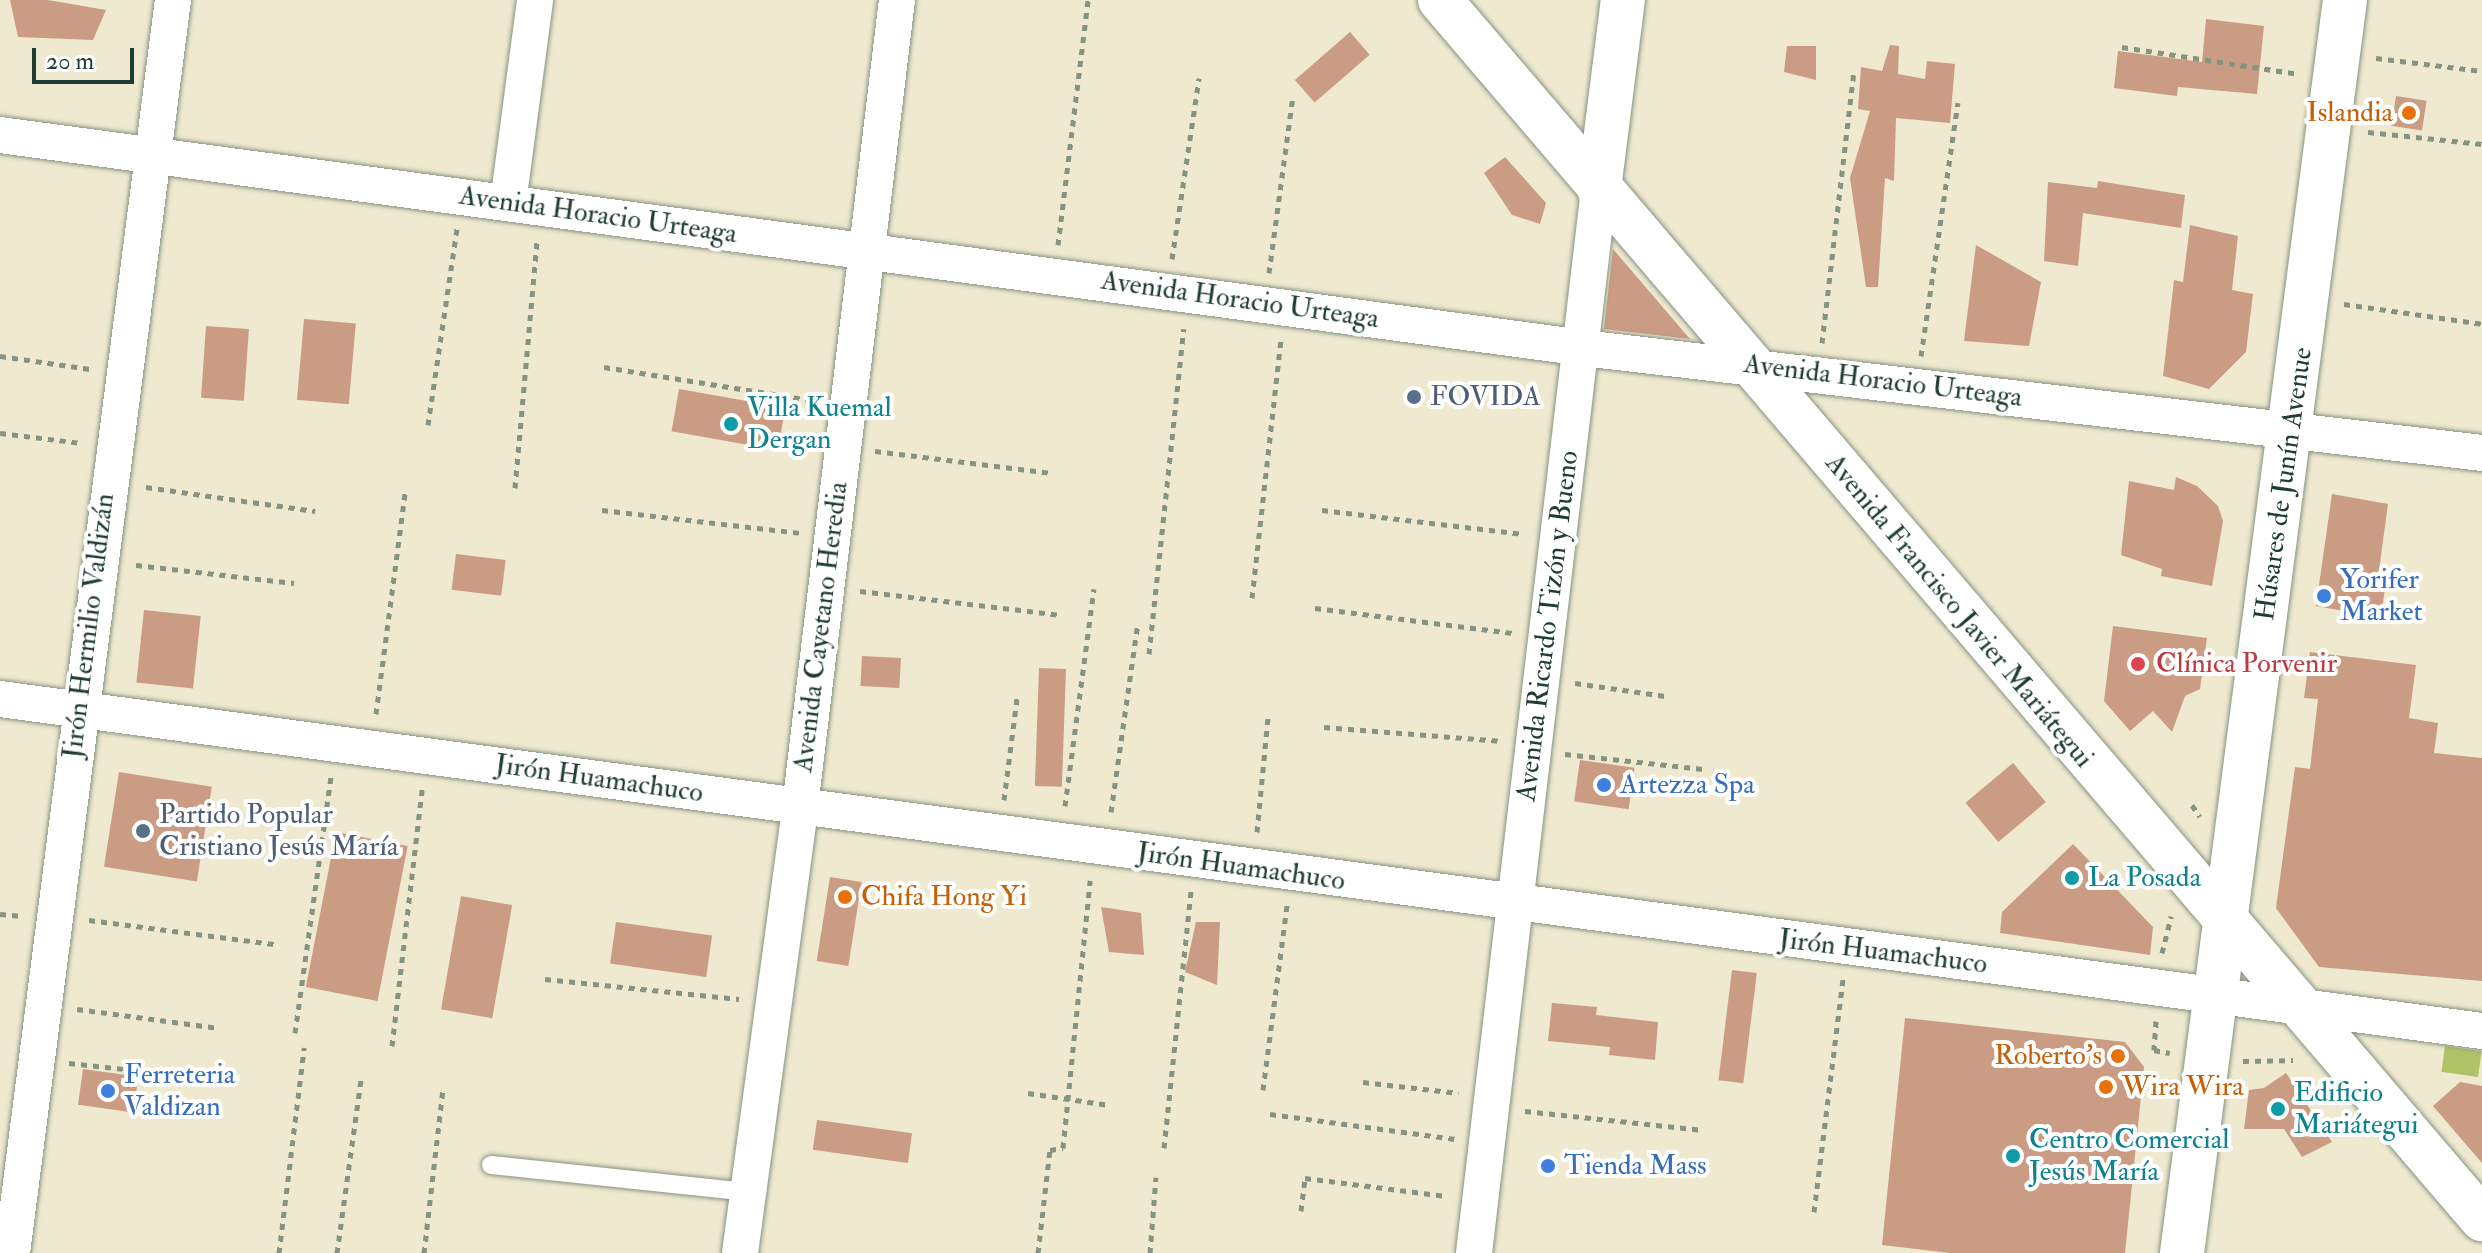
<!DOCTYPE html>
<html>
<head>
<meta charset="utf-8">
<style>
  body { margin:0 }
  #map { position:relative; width:2482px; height:1253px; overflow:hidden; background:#eee9cf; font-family:"IM FELL Double Pica",serif }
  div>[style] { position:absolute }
  .green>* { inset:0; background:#b0c266; transform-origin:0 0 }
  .building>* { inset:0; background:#ca9c84; transform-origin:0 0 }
  .path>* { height:5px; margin-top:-2.5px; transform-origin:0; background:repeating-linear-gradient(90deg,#869382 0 6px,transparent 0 12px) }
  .roads { filter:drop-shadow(0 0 2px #869382) drop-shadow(0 0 2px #869382) }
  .service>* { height:18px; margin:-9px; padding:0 9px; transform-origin:9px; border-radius:9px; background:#fff }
  .minor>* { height:36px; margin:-18px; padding:0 18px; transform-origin:18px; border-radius:18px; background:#fff }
  .tertiary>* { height:44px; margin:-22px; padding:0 22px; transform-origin:22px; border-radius:22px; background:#fff }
  .dots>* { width:22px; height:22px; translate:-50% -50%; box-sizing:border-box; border:4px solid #fff; border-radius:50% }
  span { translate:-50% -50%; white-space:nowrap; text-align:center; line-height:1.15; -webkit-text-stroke:8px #fff; paint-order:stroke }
  .food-label { font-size:28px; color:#c56008 }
  .right { translate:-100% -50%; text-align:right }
  .left { translate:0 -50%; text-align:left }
  .street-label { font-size:28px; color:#1f3d34 }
  .service-label { font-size:28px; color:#4e5e75 }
  .culture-label { font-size:28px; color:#0d838f }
  .shop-label { font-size:28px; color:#366cbe }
  .health-label { font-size:28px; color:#be3a42 }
  .scale { position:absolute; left:32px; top:48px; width:102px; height:36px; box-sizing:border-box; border:4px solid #1f3d34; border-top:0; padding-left:10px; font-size:24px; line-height:28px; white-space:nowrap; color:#1f3d34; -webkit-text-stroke:6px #fff; paint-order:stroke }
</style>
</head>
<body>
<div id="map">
  <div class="green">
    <div style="left:2445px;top:1046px;width:37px;height:26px;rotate:8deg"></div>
  </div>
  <div class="building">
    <div style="clip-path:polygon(10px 0,48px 0,106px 10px,93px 40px,18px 37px)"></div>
    <div style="clip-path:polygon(2206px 19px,2264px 26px,2257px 94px,2178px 87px,2177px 96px,2114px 88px,2118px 51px,2202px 62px)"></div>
    <div style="left:1350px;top:32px;width:30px;height:73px;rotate:49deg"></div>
    <div style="clip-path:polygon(1890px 45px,1899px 46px,1898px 74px,1925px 79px,1927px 61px,1955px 64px,1950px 123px,1896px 118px,1894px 181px,1885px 178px,1878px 287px,1866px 287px,1850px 178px,1870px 111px,1858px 109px,1861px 67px,1882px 71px)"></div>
    <div style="clip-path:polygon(1787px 46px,1816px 46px,1816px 80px,1784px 72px)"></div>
    <div style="left:2396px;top:96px;width:31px;height:30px;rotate:9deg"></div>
    <div style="clip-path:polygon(1505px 157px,1546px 203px,1540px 224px,1512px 215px,1484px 173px)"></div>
    <div style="clip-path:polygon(2098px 181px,2185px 195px,2181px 228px,2083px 213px,2078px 266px,2044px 261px,2048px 182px,2097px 188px)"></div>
    <div style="clip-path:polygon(2190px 225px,2238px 236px,2232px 290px,2253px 294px,2246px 352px,2209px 389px,2163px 376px,2174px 280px,2183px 282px)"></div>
    <div style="clip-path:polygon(1976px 245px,2041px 282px,2029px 346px,1964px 341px)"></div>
    <div style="clip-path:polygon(1613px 249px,1690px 339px,1604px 329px)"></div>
    <div style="left:304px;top:319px;width:52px;height:81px;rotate:5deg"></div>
    <div style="left:206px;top:326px;width:43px;height:72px;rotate:4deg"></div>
    <div style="left:679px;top:389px;width:108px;height:43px;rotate:10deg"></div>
    <div style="clip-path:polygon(2176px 477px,2197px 486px,2218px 506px,2223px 521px,2212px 586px,2161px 576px,2162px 569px,2121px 555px,2129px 481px,2174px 490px)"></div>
    <div style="clip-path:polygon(2332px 494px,2388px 504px,2378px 578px,2386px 581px,2381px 618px,2316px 606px)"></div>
    <div style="left:456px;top:554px;width:50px;height:36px;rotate:7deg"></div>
    <div style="left:144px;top:610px;width:57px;height:73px;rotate:6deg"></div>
    <div style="clip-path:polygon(2113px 626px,2207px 638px,2200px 689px,2185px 696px,2172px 732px,2153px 711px,2130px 731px,2104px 701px)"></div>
    <div style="clip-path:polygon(2310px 652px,2416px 665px,2409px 718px,2438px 723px,2434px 753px,2482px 758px,2482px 981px,2319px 967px,2276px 908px,2295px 767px,2310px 769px,2318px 699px,2304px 698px)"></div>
    <div style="left:862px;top:656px;width:39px;height:30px;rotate:3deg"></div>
    <div style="left:1039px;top:668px;width:27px;height:118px;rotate:2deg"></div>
    <div style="left:1580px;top:760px;width:55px;height:42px;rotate:8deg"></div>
    <div style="left:2013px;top:763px;width:51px;height:62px;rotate:50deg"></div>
    <div style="left:119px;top:772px;width:94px;height:96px;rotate:9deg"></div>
    <div style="left:336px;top:832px;width:73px;height:158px;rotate:11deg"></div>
    <div style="clip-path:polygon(2073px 844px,2153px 927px,2150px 955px,2000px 933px,2002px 912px)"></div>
    <div style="left:830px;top:877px;width:32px;height:85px;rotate:9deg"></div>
    <div style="left:461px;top:896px;width:52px;height:115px;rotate:10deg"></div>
    <div style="clip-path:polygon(1101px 907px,1141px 913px,1144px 955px,1109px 952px)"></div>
    <div style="left:616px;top:922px;width:97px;height:42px;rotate:8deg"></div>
    <div style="clip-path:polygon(1196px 922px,1220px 922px,1217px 985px,1185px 972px)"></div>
    <div style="left:1732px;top:970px;width:25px;height:111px;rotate:7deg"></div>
    <div style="clip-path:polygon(1552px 1003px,1597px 1007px,1596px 1015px,1658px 1022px,1655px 1060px,1609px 1055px,1610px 1047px,1548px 1041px)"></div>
    <div style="clip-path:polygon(1905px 1018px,2125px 1042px,2144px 1067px,2125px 1253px,1950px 1253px,1882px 1245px)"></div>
    <div style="left:83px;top:1069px;width:56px;height:36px;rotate:8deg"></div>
    <div style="clip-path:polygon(2286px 1073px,2332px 1142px,2302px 1157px,2284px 1129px,2244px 1129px,2249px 1090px,2264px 1088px)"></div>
    <div style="clip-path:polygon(2460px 1082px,2482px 1086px,2482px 1163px,2433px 1106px)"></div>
    <div style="left:817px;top:1120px;width:96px;height:30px;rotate:8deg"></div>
  </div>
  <div class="path">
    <div style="left:2122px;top:47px;width:179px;rotate:8.7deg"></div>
    <div style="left:2376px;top:58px;width:107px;rotate:7deg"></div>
    <div style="left:2368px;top:132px;width:115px;rotate:6deg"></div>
    <div style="left:1058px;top:245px;width:247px;rotate:-83deg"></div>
    <div style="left:1172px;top:259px;width:183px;rotate:-81.5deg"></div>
    <div style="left:1269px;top:273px;width:179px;rotate:-82.3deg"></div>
    <div style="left:2344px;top:304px;width:139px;rotate:8.2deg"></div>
    <div style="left:1822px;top:343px;width:275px;rotate:-83.3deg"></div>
    <div style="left:0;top:356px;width:91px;rotate:8.2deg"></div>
    <div style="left:1921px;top:356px;width:256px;rotate:-81.7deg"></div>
    <div style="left:604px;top:367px;width:215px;rotate:9.1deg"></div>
    <div style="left:428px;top:425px;width:199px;rotate:-81.6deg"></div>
    <div style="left:0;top:433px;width:83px;rotate:7deg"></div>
    <div style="left:875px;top:451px;width:178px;rotate:7.1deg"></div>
    <div style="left:146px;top:487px;width:171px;rotate:8.1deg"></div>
    <div style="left:515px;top:488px;width:247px;rotate:-84.9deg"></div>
    <div style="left:602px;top:510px;width:199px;rotate:6.6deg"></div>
    <div style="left:1322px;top:510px;width:203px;rotate:6.8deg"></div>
    <div style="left:136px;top:565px;width:159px;rotate:6.5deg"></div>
    <div style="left:860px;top:591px;width:202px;rotate:6.8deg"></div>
    <div style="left:1252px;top:598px;width:259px;rotate:-83.6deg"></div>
    <div style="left:1315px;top:608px;width:199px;rotate:7.2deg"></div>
    <div style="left:1149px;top:654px;width:327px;rotate:-83.9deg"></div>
    <div style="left:1575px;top:683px;width:91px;rotate:8.2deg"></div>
    <div style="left:376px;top:714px;width:223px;rotate:-82.5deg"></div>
    <div style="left:1324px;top:727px;width:179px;rotate:4.5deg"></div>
    <div style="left:1565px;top:754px;width:139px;rotate:6.2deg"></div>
    <div style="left:1004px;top:800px;width:103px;rotate:-82.7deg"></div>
    <div style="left:2192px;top:805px;width:14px;rotate:56deg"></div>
    <div style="left:1065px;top:806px;width:219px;rotate:-82.4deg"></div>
    <div style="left:1111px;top:812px;width:191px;rotate:-81.9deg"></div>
    <div style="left:1257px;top:832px;width:115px;rotate:-84.5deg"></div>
    <div style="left:0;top:914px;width:23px;rotate:5deg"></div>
    <div style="left:89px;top:920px;width:188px;rotate:7.4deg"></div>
    <div style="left:2162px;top:953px;width:38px;rotate:-76deg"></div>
    <div style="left:545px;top:979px;width:195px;rotate:5.9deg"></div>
    <div style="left:77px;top:1009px;width:143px;rotate:7.6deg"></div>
    <div style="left:2156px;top:1021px;width:29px;rotate:94deg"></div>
    <div style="left:2154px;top:1050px;width:16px;rotate:11deg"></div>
    <div style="left:295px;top:1033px;width:260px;rotate:-82deg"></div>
    <div style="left:392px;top:1046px;width:259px;rotate:-83.3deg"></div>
    <div style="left:2243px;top:1061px;width:50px;rotate:-1.1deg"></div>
    <div style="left:69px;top:1063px;width:103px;rotate:6.2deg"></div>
    <div style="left:1363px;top:1082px;width:96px;rotate:6.6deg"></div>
    <div style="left:1263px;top:1090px;width:188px;rotate:-82.6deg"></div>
    <div style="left:1028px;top:1093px;width:82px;rotate:8.4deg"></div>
    <div style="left:1525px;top:1111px;width:179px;rotate:6.1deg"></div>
    <div style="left:1270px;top:1114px;width:187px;rotate:7.7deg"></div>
    <div style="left:1164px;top:1148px;width:258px;rotate:-84deg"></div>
    <div style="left:1301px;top:1211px;width:33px;rotate:-83deg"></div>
    <div style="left:1305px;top:1178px;width:142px;rotate:7.3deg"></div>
    <div style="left:1814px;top:1212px;width:235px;rotate:-82.9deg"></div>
    <div style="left:279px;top:1253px;width:207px;rotate:-83deg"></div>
    <div style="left:337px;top:1253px;width:175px;rotate:-82.1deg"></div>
    <div style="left:424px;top:1253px;width:166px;rotate:-83.4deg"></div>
    <div style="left:1038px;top:1253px;width:104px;rotate:-83.4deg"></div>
    <div style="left:1050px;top:1150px;width:13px;rotate:-9deg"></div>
    <div style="left:1063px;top:1148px;width:269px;rotate:-84.2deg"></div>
    <div style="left:1150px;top:1253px;width:76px;rotate:-85.5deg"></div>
  </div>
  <div class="roads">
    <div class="service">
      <div style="left:491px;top:1165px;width:258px;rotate:6deg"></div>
    </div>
    <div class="minor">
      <div style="left:0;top:135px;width:1597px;rotate:7.66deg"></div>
      <div style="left:1583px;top:348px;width:905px;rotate:6.66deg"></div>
      <div style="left:508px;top:203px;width:205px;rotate:-82.4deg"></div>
      <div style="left:0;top:699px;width:2504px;rotate:7.62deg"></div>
      <div style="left:12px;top:1253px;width:1263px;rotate:-82.68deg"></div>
      <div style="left:740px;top:1253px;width:450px;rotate:-82.3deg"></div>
      <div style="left:800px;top:807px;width:813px;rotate:-83.15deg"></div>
      <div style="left:1474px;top:1253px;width:1071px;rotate:-83.3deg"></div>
    </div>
    <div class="tertiary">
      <div style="left:1440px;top:0;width:1604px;rotate:49.48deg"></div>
      <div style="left:1599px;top:189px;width:191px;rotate:-82.8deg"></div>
      <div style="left:2182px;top:1253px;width:1264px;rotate:-82.59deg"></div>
    </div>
  </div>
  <div class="dots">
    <div style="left:2409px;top:113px;background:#e8710a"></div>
    <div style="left:1414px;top:397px;background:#5c6f8a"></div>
    <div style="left:731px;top:424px;background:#0f9aa8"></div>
    <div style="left:2324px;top:596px;background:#3f7fe0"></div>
    <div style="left:2138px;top:664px;background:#e0444e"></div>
    <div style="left:1604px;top:785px;background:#3f7fe0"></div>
    <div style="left:143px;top:831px;background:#5c6f8a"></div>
    <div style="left:2072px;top:878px;background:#0f9aa8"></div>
    <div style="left:845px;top:897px;background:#e8710a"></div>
    <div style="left:2118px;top:1056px;background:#e8710a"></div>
    <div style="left:2106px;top:1087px;background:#e8710a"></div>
    <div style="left:108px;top:1091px;background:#3f7fe0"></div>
    <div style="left:2278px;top:1109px;background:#0f9aa8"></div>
    <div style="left:2013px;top:1156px;background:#0f9aa8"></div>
    <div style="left:1548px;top:1166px;background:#3f7fe0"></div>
  </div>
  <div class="food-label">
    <span class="right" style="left:2393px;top:113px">Islandia</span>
    <span class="left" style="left:861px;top:897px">Chifa Hong Yi</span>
    <span class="right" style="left:2102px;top:1056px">Roberto's</span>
    <span class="left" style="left:2122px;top:1087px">Wira Wira</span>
  </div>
  <div class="street-label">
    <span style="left:598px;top:215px;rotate:8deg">Avenida Horacio Urteaga</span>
    <span style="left:1240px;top:300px;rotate:8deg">Avenida Horacio Urteaga</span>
    <span style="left:1883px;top:381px;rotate:7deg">Avenida Horacio Urteaga</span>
    <span style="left:2284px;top:484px;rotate:-82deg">Húsares de Junín Avenue</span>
    <span style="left:1959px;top:611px;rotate:50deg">Avenida Francisco Javier Mariátegui</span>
    <span style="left:89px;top:626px;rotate:-83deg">Jirón Hermilio Valdizán</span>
    <span style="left:1548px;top:626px;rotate:-83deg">Avenida Ricardo Tizón y Bueno</span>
    <span style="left:821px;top:627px;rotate:-83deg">Avenida Cayetano Heredia</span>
    <span style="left:599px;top:779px;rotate:8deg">Jirón Huamachuco</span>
    <span style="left:1241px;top:867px;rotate:8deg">Jirón Huamachuco</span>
    <span style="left:1883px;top:952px;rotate:7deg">Jirón Huamachuco</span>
  </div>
  <div class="service-label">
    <span class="left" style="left:1430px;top:397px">FOVIDA</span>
    <span class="left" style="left:159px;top:831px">Partido Popular<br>Cristiano Jesús María</span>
  </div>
  <div class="culture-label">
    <span class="left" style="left:747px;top:424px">Villa Kuemal<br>Dergan</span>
    <span class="left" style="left:2088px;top:878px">La Posada</span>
    <span class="left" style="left:2294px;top:1109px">Edificio<br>Mariátegui</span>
    <span class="left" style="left:2029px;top:1156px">Centro Comercial<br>Jesús María</span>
  </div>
  <div class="shop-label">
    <span class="left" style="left:2340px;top:596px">Yorifer<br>Market</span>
    <span class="left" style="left:1620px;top:785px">Artezza Spa</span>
    <span class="left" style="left:124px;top:1091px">Ferreteria<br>Valdizan</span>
    <span class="left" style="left:1564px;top:1166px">Tienda Mass</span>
  </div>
  <div class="health-label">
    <span class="left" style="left:2156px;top:664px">Clínica Porvenir</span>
  </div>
  <div class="scale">20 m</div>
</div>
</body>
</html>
